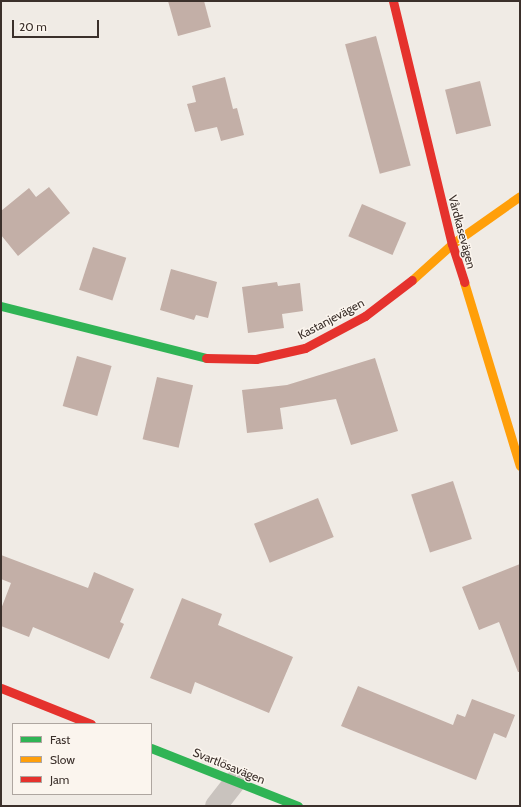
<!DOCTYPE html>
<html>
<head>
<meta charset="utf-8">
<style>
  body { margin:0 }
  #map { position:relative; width:521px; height:807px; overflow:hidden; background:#f0ebe5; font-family:Cabin,sans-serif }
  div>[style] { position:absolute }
  .building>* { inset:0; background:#c3afa7; transform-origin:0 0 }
  .street>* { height:22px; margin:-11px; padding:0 11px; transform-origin:11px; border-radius:11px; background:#c9c3be }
  .fast>* { height:9px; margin:-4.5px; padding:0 4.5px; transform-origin:4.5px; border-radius:4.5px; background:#30b455 }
  .slow>* { height:9px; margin:-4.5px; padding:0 4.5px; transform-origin:4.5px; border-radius:4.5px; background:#ff9f0a }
  .jam>* { height:9px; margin:-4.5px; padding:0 4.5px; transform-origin:4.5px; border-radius:4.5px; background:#e5322d }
  span { translate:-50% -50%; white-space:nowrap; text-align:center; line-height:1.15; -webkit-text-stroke:3px #fbf5ee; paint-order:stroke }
  .street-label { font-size:12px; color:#3b302b }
  .frame { position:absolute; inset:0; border:2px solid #3b302b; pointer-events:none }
  .legend { position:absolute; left:12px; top:723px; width:140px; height:72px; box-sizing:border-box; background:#fbf5ee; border:1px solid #aea6a0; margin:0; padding:5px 7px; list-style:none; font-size:12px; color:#3b302b }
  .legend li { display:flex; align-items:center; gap:8px; height:20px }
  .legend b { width:20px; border:1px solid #aea6a0 }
  .scale { position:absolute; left:12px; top:20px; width:87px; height:18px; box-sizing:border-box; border:2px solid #3b302b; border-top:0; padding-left:5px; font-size:12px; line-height:14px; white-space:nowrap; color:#3b302b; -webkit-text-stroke:3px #fbf5ee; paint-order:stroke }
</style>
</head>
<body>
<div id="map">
  <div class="building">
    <div style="clip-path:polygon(168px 1px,204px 1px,211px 27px,178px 36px)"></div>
    <div style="left:376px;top:36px;width:134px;height:32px;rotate:75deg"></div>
    <div style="clip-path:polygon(225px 77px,233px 109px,237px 108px,244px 135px,221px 141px,217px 127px,195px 132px,187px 104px,196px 102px,192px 86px)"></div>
    <div style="left:480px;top:81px;width:46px;height:36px;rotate:76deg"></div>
    <div style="clip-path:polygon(49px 187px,70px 213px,18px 256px,1px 235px,1px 211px,29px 188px,36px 197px)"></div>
    <div style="left:362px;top:204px;width:48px;height:35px;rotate:23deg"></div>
    <div style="left:93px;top:247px;width:35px;height:45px;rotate:18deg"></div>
    <div style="clip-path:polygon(171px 269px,217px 282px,208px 318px,196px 315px,194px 320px,160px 310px)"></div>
    <div style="clip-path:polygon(277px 282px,278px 286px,300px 283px,303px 311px,282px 314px,284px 328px,248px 333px,242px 287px)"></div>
    <div style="left:77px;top:356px;width:36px;height:52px;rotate:16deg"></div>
    <div style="clip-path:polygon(375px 358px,398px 431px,351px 445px,336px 399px,280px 408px,283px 429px,247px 433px,242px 390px,287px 385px)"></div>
    <div style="left:157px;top:377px;width:37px;height:64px;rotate:13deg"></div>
    <div style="left:453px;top:481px;width:61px;height:44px;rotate:72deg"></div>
    <div style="left:318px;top:498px;width:42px;height:69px;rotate:68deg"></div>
    <div style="clip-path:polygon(1px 555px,88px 588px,94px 572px,134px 589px,120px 622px,124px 624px,109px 659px,33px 627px,29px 637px,1px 626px,1px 609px,11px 583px,1px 579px)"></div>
    <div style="clip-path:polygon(520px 564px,520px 672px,518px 672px,499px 622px,479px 630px,462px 587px)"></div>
    <div style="clip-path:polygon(182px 598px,222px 614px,218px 625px,293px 657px,269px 713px,195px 682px,191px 694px,150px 678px)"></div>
    <div style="clip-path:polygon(358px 686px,453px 725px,457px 714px,465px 717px,472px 699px,515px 715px,506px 738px,494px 733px,476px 780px,341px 726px)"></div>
  </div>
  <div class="street">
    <div style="left:216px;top:806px;width:31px;rotate:-52deg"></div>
  </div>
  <div class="fast">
    <div style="left:1px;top:306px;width:211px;rotate:14.2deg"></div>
    <div style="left:151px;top:748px;width:158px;rotate:21.5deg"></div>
  </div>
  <div class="slow">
    <div style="left:412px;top:280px;width:54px;rotate:-42deg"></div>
    <div style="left:452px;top:244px;width:83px;rotate:-35.2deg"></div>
    <div style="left:464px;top:282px;width:192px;rotate:73.1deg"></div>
  </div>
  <div class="jam">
    <div style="left:393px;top:1px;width:250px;rotate:76.4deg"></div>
    <div style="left:452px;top:244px;width:40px;rotate:72deg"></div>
    <div style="left:206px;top:358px;width:50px;rotate:1.1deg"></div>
    <div style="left:256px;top:359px;width:50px;rotate:-12.7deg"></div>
    <div style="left:305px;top:348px;width:68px;rotate:-28.1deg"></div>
    <div style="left:365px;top:316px;width:59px;rotate:-37.5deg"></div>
    <div style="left:1px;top:688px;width:97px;rotate:21.8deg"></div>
  </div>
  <div class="street-label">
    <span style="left:462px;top:232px;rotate:75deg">Vårdkasevägen</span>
    <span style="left:331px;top:319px;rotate:-28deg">Kastanjevägen</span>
    <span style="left:229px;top:766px;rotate:22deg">Svartlösavägen</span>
  </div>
  <div class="frame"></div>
  <ul class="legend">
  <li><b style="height:5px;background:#30b455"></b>Fast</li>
  <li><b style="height:5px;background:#ff9f0a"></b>Slow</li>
  <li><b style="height:5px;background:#e5322d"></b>Jam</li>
  </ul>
  <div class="scale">20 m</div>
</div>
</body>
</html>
